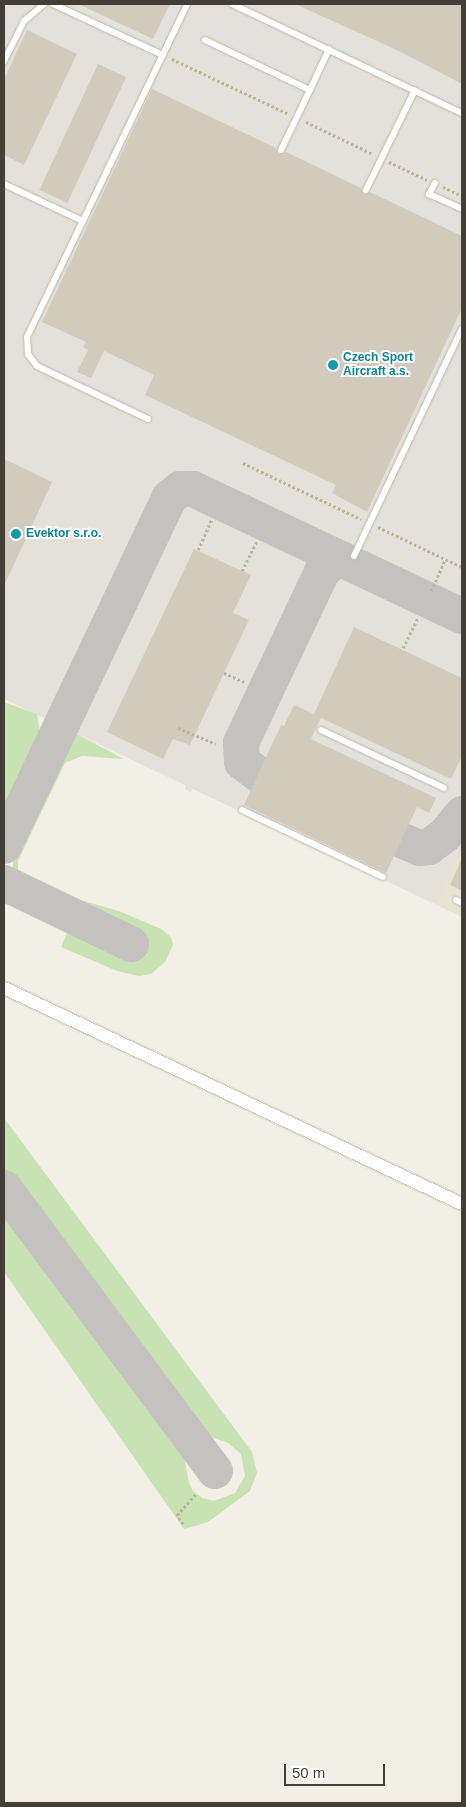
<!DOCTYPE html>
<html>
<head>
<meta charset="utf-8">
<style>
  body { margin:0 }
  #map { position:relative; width:466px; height:1807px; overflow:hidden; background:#f1efe6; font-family:Helvetica,sans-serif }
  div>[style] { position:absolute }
  .industrial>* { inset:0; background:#e4e1db }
  .education>* { inset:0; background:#e9e4d2 }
  .green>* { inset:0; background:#c9e2b3 }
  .parking>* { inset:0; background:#e3e1de; transform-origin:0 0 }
  .taxiway>* { height:36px; margin:-18px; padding:0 18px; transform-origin:18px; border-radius:18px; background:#c3c2be }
  .building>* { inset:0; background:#d2cbbd; transform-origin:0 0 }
  .path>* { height:2.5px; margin-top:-1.25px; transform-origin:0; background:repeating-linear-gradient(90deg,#bcb39d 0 2.5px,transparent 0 5px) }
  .roads { filter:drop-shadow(0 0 1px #bcb7aa) drop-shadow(0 0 1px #bcb7aa) }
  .service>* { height:6px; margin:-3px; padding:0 3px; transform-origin:3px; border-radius:3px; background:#fff }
  .minor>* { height:12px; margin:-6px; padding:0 6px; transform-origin:6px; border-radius:6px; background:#fff }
  .dots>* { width:14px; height:14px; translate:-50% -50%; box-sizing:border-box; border:2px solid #fff; border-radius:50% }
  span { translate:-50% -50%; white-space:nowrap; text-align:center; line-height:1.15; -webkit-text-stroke:4px #fff; paint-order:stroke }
  .culture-label { font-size:12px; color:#0d838f; font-weight:700 }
  .left { translate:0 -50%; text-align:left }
  .frame { position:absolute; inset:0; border:5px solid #433f36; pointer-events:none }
  .scale { position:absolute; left:284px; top:1764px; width:101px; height:22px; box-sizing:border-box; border:2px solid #433f36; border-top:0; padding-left:6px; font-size:15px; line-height:18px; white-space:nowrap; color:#433f36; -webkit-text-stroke:4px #fff; paint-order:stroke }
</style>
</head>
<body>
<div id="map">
  <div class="industrial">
    <div style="clip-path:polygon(4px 4px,462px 4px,462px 917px,4px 699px)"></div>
  </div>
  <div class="education">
    <div style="clip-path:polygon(462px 849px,462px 917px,437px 904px)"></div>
  </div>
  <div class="green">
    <div style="clip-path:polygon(4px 702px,37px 714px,40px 735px,4px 810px)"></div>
    <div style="clip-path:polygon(73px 732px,124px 759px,82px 756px,65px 763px,18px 861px,18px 870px,21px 876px,45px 890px,119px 911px,161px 929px,171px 937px,173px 945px,165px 962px,151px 974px,139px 976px,117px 971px,61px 947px,72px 922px,129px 951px,135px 938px,28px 887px,13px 873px,13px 862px)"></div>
    <div style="clip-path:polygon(4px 1118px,252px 1452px,257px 1473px,250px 1491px,208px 1522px,184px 1529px,4px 1272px,4px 1199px,143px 1384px,140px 1392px,183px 1450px,189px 1483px,193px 1491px,202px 1498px,214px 1501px,235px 1493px,245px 1476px,241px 1454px,228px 1443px,195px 1431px,4px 1176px)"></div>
  </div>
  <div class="parking">
    <div style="clip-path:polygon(170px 4px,183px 4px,166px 39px,156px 34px)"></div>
    <div style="left:297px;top:18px;width:74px;height:10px;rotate:25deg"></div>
    <div style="left:213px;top:22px;width:98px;height:11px;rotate:26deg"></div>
    <div style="left:204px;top:41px;width:100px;height:10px;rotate:25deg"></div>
    <div style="clip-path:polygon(426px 198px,462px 215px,462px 236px,417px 215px)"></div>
    <div style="left:242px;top:441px;width:10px;height:42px;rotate:24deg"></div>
    <div style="left:293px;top:576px;width:7px;height:239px;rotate:27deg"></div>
  </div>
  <div class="taxiway">
    <div style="left:258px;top:774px;width:20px;rotate:-143deg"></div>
    <div style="left:242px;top:762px;width:19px;rotate:-93deg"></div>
    <div style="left:241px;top:743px;width:189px;rotate:-64.7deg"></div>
    <div style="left:322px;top:572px;width:14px;rotate:-45deg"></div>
    <div style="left:332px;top:562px;width:12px;rotate:-9deg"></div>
    <div style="left:401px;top:840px;width:21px;rotate:23deg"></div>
    <div style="left:420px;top:848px;width:9px;rotate:-6deg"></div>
    <div style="left:429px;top:847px;width:20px;rotate:-37deg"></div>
    <div style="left:445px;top:835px;width:27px;rotate:-51deg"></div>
    <div style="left:4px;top:846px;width:385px;rotate:-64.6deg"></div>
    <div style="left:169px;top:498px;width:14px;rotate:-39deg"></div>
    <div style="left:180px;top:489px;width:13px"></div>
    <div style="left:193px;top:489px;width:297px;rotate:25.3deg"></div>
    <div style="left:4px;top:883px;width:141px;rotate:25.7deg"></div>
    <div style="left:4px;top:1188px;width:353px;rotate:53.3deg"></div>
  </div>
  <div class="building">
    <div style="clip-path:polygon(78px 4px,170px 4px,153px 39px)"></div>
    <div style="clip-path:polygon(295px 4px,462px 4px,462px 84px,401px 52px)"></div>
    <div style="clip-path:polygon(27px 30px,77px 54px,24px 165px,4px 155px,4px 79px)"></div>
    <div style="left:98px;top:64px;width:31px;height:139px;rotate:25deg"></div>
    <div style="clip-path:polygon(152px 89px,276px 148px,278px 154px,286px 152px,361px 188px,364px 195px,370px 192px,462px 236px,462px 308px,367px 512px,332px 493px,336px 485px,145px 395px,154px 375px,104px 351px,91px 378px,77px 372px,88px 350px,83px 347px,86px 342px,42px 322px)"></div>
    <div style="clip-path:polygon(4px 459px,52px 482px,4px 586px)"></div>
    <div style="clip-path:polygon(194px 549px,251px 575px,233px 613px,249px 620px,190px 745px,173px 739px,163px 759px,107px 732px)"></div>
    <div style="clip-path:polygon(354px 627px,462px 678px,462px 756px,451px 779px,321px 718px,311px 739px,436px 798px,429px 813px,417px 807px,386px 873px,244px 805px,281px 725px,284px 726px,294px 705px,314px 714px)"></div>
    <div style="clip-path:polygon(462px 858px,462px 891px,450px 885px)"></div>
  </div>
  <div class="path">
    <div style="left:172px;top:59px;width:129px;rotate:25.2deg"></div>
    <div style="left:306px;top:122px;width:74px;rotate:25.5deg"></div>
    <div style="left:389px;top:162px;width:42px;rotate:25.3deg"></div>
    <div style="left:443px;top:187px;width:21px;rotate:25deg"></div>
    <div style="left:243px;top:463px;width:131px;rotate:25.4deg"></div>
    <div style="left:378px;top:527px;width:93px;rotate:25.5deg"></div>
    <div style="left:198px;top:550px;width:34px;rotate:-66deg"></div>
    <div style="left:242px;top:571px;width:34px;rotate:-64deg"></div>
    <div style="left:431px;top:591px;width:35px;rotate:-66deg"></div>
    <div style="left:403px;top:648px;width:34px;rotate:-64deg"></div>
    <div style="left:224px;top:673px;width:22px;rotate:24deg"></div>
    <div style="left:178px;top:728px;width:41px;rotate:22.8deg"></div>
    <div style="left:183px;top:1524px;width:11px;rotate:-124deg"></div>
    <div style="left:177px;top:1515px;width:28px;rotate:-48deg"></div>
  </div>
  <div class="roads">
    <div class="service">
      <div style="left:53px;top:4px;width:121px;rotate:24.9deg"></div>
      <div style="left:232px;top:4px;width:255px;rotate:25.4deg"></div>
      <div style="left:205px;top:40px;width:116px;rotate:25.5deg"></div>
      <div style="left:310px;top:90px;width:45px;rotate:-65.1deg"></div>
      <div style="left:4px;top:61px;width:45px;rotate:-63.4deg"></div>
      <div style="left:24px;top:21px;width:26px;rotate:-40deg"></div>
      <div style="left:281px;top:150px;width:67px;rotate:-64.2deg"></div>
      <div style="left:435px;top:183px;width:13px;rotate:119deg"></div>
      <div style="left:429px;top:194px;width:36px;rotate:24deg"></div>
      <div style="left:4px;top:184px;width:87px;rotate:25.1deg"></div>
      <div style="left:366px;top:190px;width:111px;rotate:-63.9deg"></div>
      <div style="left:148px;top:419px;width:123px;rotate:-154.5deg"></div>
      <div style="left:37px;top:366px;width:15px;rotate:-127deg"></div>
      <div style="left:28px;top:354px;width:17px;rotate:-93deg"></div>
      <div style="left:27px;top:337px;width:369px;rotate:-64.3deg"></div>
      <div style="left:354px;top:556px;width:251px;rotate:-64.6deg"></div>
      <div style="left:321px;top:730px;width:136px;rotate:25.2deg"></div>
      <div style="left:242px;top:810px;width:156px;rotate:25.4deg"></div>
      <div style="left:456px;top:900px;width:7px;rotate:27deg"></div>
    </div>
    <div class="minor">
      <div style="left:4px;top:988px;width:506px;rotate:25.25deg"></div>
    </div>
  </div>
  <div class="dots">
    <div style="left:333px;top:365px;background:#0f9aa8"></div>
    <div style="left:16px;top:534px;background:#0f9aa8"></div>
  </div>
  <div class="culture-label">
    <span class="left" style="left:343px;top:365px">Czech Sport<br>Aircraft a.s.</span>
    <span class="left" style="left:26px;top:534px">Evektor s.r.o.</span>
  </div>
  <div class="frame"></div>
  <div class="scale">50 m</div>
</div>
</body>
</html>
